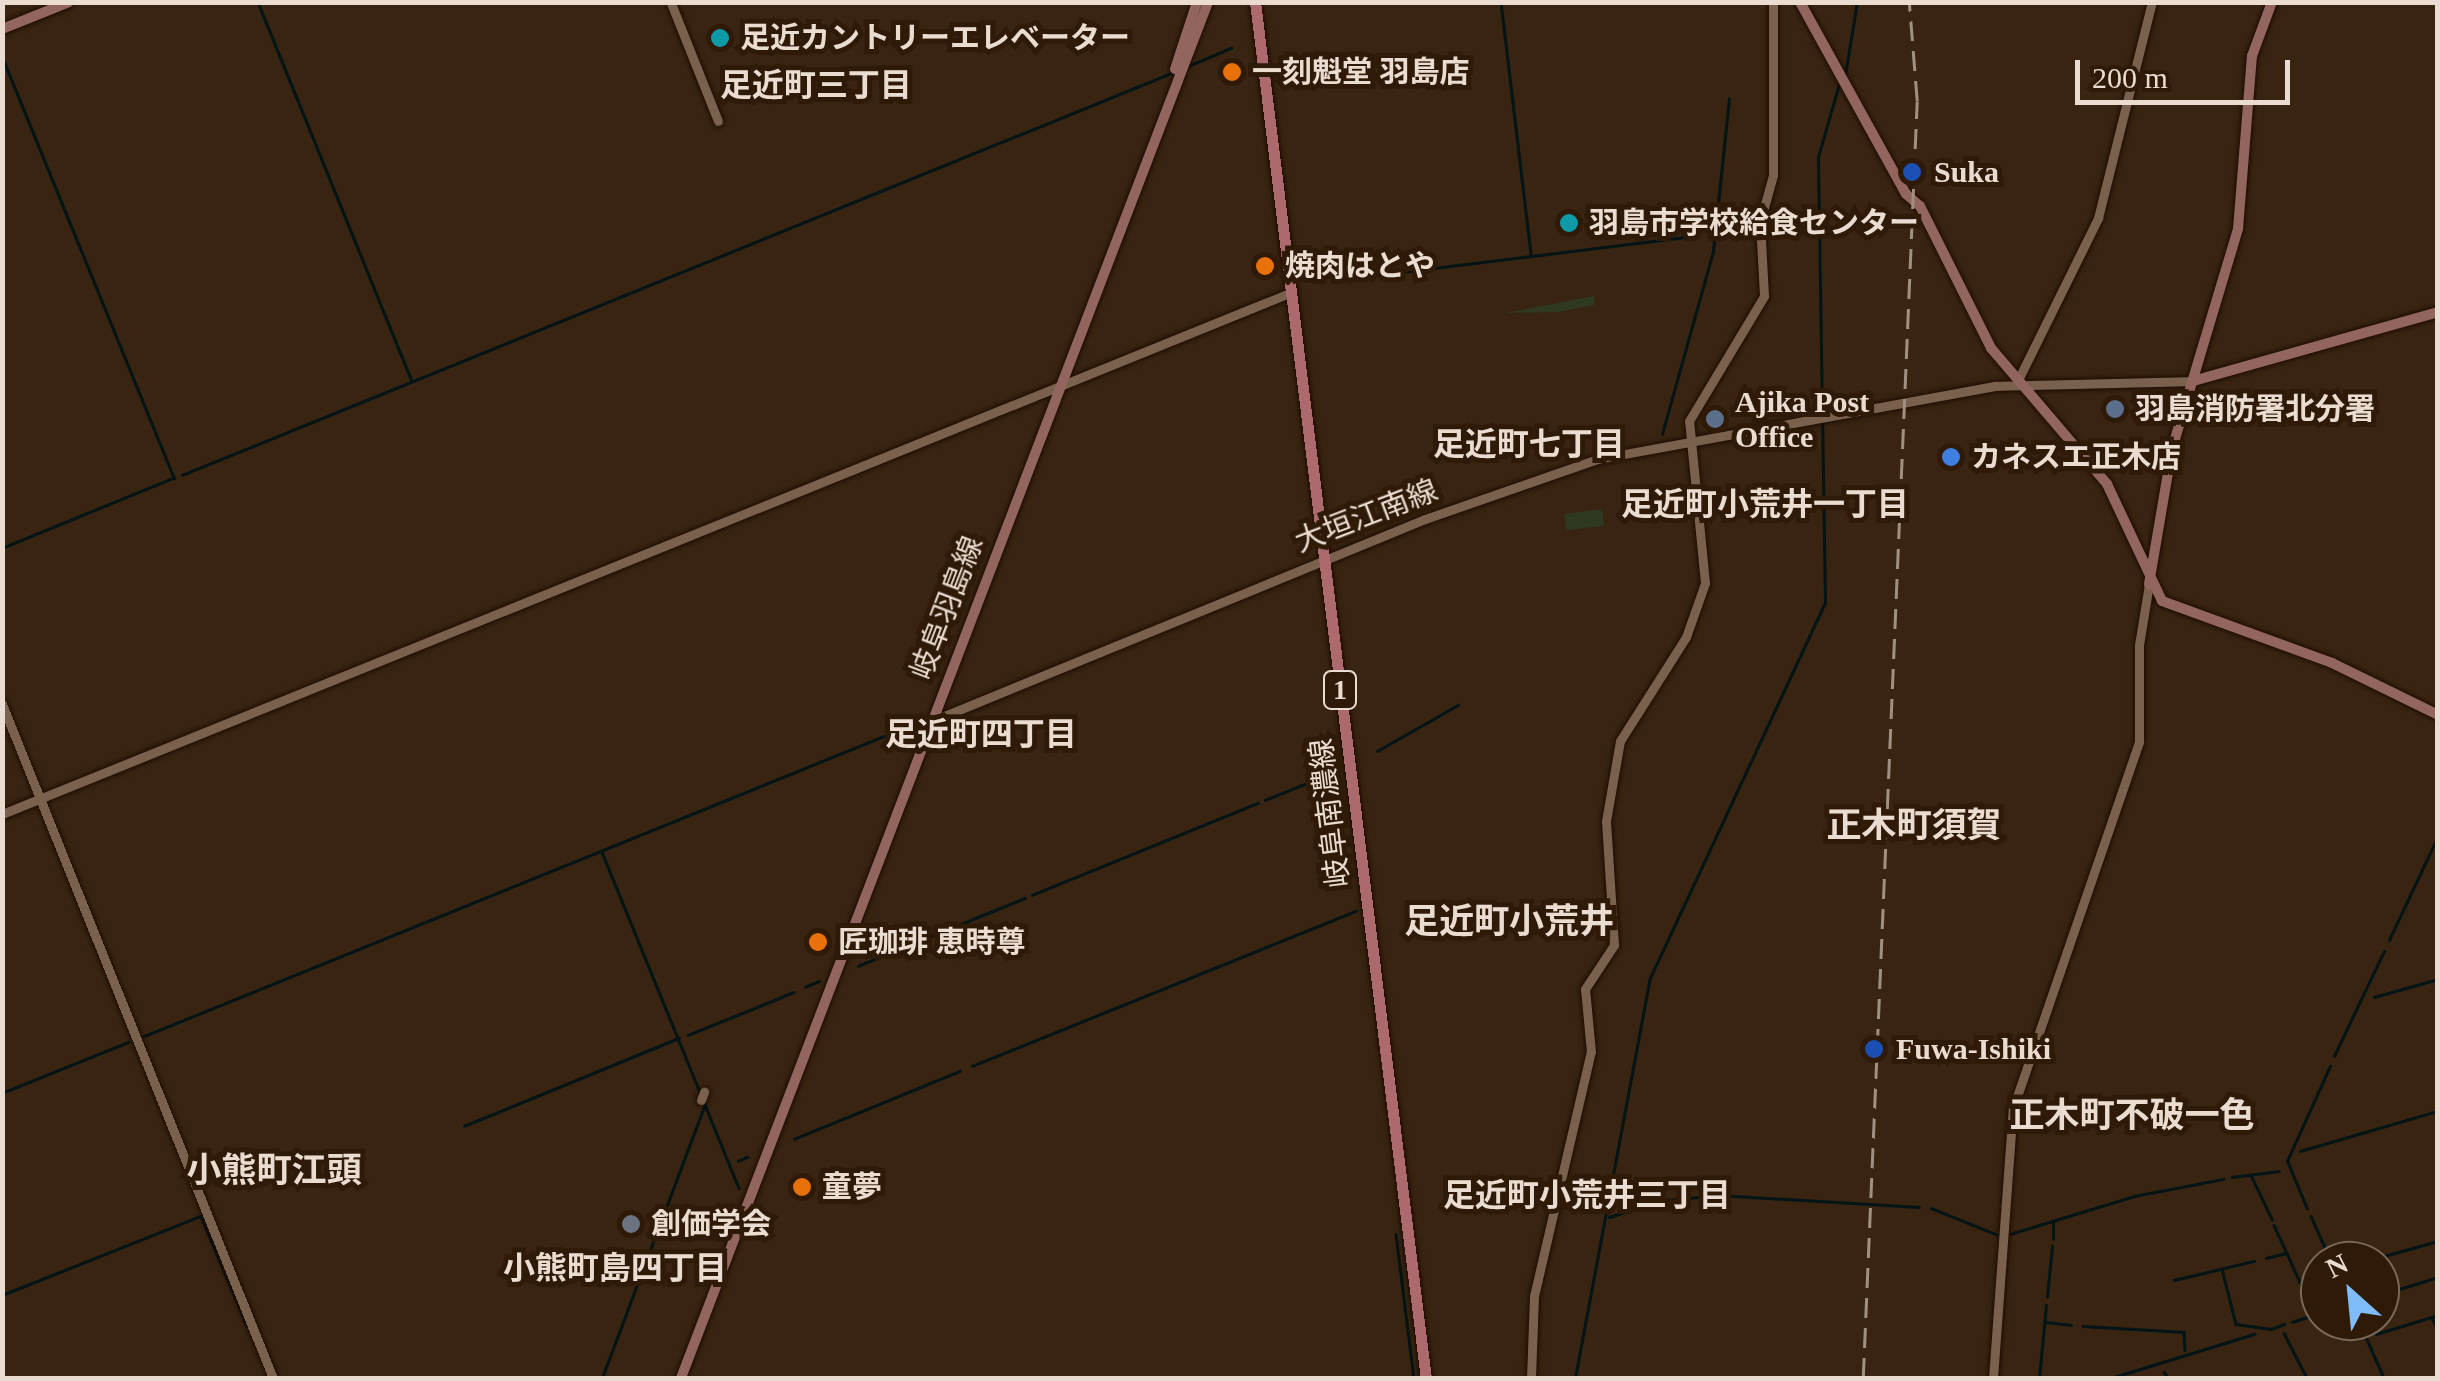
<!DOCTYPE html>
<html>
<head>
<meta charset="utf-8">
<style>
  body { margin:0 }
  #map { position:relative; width:2440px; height:1381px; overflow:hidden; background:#382411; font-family:"Times New Roman","Noto Sans JP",serif }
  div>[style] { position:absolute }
  .green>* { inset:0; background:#2f3820; transform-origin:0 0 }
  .stream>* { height:2.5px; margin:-1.25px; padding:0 1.25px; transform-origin:1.25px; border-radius:1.25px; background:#021415 }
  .roads { filter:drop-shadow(0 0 2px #1f0c00) drop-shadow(0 0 2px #1f0c00) }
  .tertiary>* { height:9px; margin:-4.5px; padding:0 4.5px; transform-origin:4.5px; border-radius:4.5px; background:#79614d }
  .secondary>* { height:10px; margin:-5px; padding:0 5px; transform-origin:5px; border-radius:5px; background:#92665e }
  .primary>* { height:11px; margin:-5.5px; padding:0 5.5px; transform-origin:5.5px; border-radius:5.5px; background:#ac6a6e }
  .rail>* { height:2.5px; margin-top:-1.25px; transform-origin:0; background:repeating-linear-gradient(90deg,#a09081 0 20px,transparent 0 30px) }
  .dots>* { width:28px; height:28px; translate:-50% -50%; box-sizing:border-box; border:5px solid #2e1a07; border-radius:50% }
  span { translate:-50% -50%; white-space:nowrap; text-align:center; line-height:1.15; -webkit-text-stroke:10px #2e1a07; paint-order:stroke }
  .shield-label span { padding:2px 8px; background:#2e1a07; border:2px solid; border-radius:8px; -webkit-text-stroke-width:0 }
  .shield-label { font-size:28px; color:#eadcd1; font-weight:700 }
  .poi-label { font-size:30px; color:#eadcd1; font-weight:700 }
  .left { translate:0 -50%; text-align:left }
  .street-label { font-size:30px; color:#eadcd1 }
  .neighbourhood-label { font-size:32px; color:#eadcd1; font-weight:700 }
  .quarter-label { font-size:35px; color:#eadcd1; font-weight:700 }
  .frame { position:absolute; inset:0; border:5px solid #eadcd1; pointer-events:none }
  .north { position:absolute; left:2300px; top:1241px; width:100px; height:100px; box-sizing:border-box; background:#2e1a07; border:2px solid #796858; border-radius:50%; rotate:333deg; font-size:28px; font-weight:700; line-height:40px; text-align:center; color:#eadcd1 }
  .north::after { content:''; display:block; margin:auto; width:35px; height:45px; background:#7ebdf9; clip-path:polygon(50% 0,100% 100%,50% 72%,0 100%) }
  .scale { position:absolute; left:2075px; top:60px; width:215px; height:45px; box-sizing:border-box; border:5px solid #eadcd1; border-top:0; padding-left:12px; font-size:30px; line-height:35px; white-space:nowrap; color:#eadcd1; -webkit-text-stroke:8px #2e1a07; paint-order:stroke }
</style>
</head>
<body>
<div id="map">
  <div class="green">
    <div style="clip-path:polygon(1594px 296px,1594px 305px,1558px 312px,1505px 313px)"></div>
    <div style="left:1602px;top:509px;width:17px;height:38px;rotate:83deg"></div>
  </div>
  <div class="stream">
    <div style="left:258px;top:2px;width:409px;rotate:67.9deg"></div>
    <div style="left:1501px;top:2px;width:254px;rotate:83.2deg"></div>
    <div style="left:2px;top:56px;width:456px;rotate:67.8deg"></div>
    <div style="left:1186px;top:67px;width:49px;rotate:-22.9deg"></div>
    <div style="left:1845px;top:75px;width:74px;rotate:-80.7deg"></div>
    <div style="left:1344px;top:279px;width:352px;rotate:-7deg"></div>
    <div style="left:1822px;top:414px;width:257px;rotate:-90.9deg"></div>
    <div style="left:1818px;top:157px;width:79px;rotate:-73.9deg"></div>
    <div style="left:1662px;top:434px;width:190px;rotate:-74.4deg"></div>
    <div style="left:1713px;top:251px;width:153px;rotate:-84deg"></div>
    <div style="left:182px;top:475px;width:1071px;rotate:-22.11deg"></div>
    <div style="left:2px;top:548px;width:185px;rotate:-22.3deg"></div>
    <div style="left:1377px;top:751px;width:93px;rotate:-29.6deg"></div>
    <div style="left:1265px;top:800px;width:72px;rotate:-21.9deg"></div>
    <div style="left:602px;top:852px;width:261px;rotate:67.8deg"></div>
    <div style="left:1032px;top:895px;width:244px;rotate:-22.2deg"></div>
    <div style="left:2389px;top:940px;width:115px;rotate:-64.8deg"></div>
    <div style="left:858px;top:966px;width:180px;rotate:-22.2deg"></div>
    <div style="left:805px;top:987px;width:15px;rotate:-23deg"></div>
    <div style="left:2374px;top:997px;width:66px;rotate:-15.7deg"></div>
    <div style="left:688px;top:1035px;width:114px;rotate:-22.1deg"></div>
    <div style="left:142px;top:1037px;width:835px;rotate:-22.08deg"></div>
    <div style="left:2334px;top:1056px;width:116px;rotate:-64.5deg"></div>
    <div style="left:972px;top:1066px;width:414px;rotate:-22deg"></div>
    <div style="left:2px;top:1093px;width:136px;rotate:-22deg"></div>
    <div style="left:704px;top:1102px;width:93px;rotate:67.9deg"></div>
    <div style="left:464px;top:1126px;width:232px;rotate:-22.3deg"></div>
    <div style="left:794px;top:1139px;width:179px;rotate:-22.3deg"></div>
    <div style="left:2300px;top:1151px;width:144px;rotate:-16.2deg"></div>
    <div style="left:738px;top:1161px;width:10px;rotate:-24deg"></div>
    <div style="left:2251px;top:1175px;width:49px;rotate:64.5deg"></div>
    <div style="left:2232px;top:1177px;width:47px;rotate:-7.3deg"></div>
    <div style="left:1931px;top:1208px;width:72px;rotate:21.9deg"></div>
    <div style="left:2307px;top:1209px;width:52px;rotate:-112.6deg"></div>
    <div style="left:2287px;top:1161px;width:104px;rotate:-65.6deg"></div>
    <div style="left:2311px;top:1216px;width:49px;rotate:66deg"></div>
    <div style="left:1609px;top:1217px;width:54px;rotate:-17.1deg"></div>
    <div style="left:1661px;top:1201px;width:56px;rotate:-6.1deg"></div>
    <div style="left:1717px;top:1195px;width:202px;rotate:3.4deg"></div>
    <div style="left:2274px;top:1225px;width:99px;rotate:65.5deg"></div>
    <div style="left:1396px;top:1234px;width:145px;rotate:82.9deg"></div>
    <div style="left:2010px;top:1234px;width:130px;rotate:-17deg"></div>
    <div style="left:2134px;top:1196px;width:91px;rotate:-10.8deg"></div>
    <div style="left:2053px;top:1239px;width:16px;rotate:-90deg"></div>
    <div style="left:2266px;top:1258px;width:21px;rotate:-14deg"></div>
    <div style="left:2366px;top:1261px;width:75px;rotate:-15.5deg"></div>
    <div style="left:2222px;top:1269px;width:57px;rotate:75.7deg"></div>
    <div style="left:2236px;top:1324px;width:35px;rotate:8deg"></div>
    <div style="left:2271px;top:1329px;width:14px;rotate:-21deg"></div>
    <div style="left:2174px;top:1280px;width:82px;rotate:-13.4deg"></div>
    <div style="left:2px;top:1295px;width:214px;rotate:-21.7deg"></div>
    <div style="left:201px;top:1216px;width:119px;rotate:67.3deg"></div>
    <div style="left:2380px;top:1295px;width:61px;rotate:-17.2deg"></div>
    <div style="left:2047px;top:1297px;width:51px;rotate:-84.4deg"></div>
    <div style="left:2432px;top:1318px;width:13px;rotate:63deg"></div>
    <div style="left:2359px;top:1321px;width:62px;rotate:66.3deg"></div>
    <div style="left:2046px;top:1322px;width:25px;rotate:7deg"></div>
    <div style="left:2292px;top:1322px;width:29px;rotate:-18deg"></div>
    <div style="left:2083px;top:1326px;width:101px;rotate:3.4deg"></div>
    <div style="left:2184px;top:1332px;width:18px;rotate:87deg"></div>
    <div style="left:2284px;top:1333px;width:51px;rotate:62.9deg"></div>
    <div style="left:2376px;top:1334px;width:65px;rotate:-17deg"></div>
    <div style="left:2164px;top:1372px;width:7px;rotate:56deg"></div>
    <div style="left:602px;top:1378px;width:293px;rotate:-69.4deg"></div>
    <div style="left:1575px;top:1378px;width:407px;rotate:-79.4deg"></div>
    <div style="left:1650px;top:978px;width:414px;rotate:-65deg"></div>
    <div style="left:1825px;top:603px;width:181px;rotate:-90.9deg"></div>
    <div style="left:2039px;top:1378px;width:73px;rotate:-84.5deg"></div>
    <div style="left:2111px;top:1378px;width:150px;rotate:-17.1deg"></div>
  </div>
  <div class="roads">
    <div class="tertiary">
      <div style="left:671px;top:3px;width:127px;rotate:68.3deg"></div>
      <div style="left:2018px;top:380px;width:181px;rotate:-63.7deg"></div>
      <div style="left:2098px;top:218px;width:223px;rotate:-76deg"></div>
      <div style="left:2px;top:704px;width:726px;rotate:68.1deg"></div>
      <div style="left:932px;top:721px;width:533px;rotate:-22.28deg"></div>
      <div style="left:1425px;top:519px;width:182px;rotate:-19.2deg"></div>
      <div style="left:1597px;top:459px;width:404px;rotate:-10.4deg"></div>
      <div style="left:1994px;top:386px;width:199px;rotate:-1.4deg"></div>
      <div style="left:2px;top:814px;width:1392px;rotate:-22.03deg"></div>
      <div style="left:701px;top:1100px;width:9px;rotate:-69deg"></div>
      <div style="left:1531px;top:1378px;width:82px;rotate:-87.9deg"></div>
      <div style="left:1534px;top:1296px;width:251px;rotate:-76.9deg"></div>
      <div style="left:1591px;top:1052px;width:63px;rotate:-95.4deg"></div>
      <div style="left:1585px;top:989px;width:53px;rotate:-56.6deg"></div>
      <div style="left:1614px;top:945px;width:124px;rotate:-93.7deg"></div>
      <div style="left:1606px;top:821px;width:81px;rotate:-80.1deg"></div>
      <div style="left:1620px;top:741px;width:123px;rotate:-57.6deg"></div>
      <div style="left:1686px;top:637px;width:57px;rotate:-70.6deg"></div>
      <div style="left:1705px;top:583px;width:163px;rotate:-95.6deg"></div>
      <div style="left:1689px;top:421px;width:146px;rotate:-59deg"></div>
      <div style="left:1764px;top:296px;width:74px;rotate:-93.1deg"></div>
      <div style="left:1760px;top:222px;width:49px;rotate:-74.5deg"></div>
      <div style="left:1773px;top:175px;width:173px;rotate:-90deg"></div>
      <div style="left:1993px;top:1378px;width:271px;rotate:-85.8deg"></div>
      <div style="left:2013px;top:1108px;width:387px;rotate:-71deg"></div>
      <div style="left:2139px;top:742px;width:97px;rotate:-90deg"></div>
      <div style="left:2139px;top:645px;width:62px;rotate:-80.7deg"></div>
    </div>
    <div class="secondary">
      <div style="left:1800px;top:2px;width:219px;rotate:61.1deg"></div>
      <div style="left:1906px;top:194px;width:18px;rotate:41deg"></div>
      <div style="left:1920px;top:206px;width:159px;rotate:63.4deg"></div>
      <div style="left:1991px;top:348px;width:179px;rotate:49.5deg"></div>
      <div style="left:2107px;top:484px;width:129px;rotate:64.8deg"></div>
      <div style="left:2162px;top:601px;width:181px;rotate:20deg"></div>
      <div style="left:2332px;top:663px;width:118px;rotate:26.1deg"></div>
      <div style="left:2px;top:29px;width:72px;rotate:-21.9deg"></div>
      <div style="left:1175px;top:69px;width:71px;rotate:-71.8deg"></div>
      <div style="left:2193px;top:381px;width:255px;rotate:-15.7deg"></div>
      <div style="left:2149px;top:584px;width:137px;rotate:-80.3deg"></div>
      <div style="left:2172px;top:449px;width:230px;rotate:-73.3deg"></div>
      <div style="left:2238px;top:229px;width:174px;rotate:-85.4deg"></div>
      <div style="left:2252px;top:56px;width:58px;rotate:-69.7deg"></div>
      <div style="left:681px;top:1378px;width:1473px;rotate:-69.04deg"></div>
    </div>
    <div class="primary">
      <div style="left:1255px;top:2px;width:1387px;rotate:82.92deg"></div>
    </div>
  </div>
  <div class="rail">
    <div style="left:1863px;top:1378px;width:1278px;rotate:-87.58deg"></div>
    <div style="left:1917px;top:101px;width:99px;rotate:-94.6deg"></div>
  </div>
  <div class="dots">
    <div style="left:720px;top:38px;background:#0f9aa8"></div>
    <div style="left:1232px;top:72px;background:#e8710a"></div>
    <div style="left:1912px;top:172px;background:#1a4fb4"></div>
    <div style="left:1569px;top:223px;background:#0f9aa8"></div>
    <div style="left:1265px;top:266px;background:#e8710a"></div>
    <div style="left:2115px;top:409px;background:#5c6f8a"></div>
    <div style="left:1715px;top:419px;background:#5c6f8a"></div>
    <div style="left:1951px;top:457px;background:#3f7fe0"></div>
    <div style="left:818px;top:942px;background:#e8710a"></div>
    <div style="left:1874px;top:1049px;background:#1a4fb4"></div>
    <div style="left:802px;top:1187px;background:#e8710a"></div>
    <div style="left:631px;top:1224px;background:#6b7280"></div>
  </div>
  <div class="shield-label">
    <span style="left:1340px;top:690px">1</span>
  </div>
  <div class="poi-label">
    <span class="left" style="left:740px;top:38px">足近カントリーエレベーター</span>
    <span class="left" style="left:1252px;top:72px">一刻魁堂 羽島店</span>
    <span class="left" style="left:1934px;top:172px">Suka</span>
    <span class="left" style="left:1589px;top:223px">羽島市学校給食センター</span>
    <span class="left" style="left:1285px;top:266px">焼肉はとや</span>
    <span class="left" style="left:1735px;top:419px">Ajika Post<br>Office</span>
    <span class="left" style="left:2135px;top:409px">羽島消防署北分署</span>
    <span class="left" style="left:1971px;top:457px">カネスエ正木店</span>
    <span class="left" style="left:838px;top:942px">匠珈琲 恵時尊</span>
    <span class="left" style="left:1896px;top:1049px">Fuwa-Ishiki</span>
    <span class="left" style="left:822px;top:1187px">童夢</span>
    <span class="left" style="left:651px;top:1224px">創価学会</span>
  </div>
  <div class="street-label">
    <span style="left:1366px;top:516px;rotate:-21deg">大垣江南線</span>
    <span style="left:947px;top:608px;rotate:-69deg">岐阜羽島線</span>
    <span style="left:1330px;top:813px;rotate:-97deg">岐阜南濃線</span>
  </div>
  <div class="neighbourhood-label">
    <span style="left:816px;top:85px">足近町三丁目</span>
    <span style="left:1529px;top:444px">足近町七丁目</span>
    <span style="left:1765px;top:504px">足近町小荒井一丁目</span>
    <span style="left:981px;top:734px">足近町四丁目</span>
    <span style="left:1587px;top:1195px">足近町小荒井三丁目</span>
    <span style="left:615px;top:1268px">小熊町島四丁目</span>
  </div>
  <div class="quarter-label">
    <span style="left:1914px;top:826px">正木町須賀</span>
    <span style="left:1509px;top:922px">足近町小荒井</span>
    <span style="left:2132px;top:1116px">正木町不破一色</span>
    <span style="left:274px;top:1171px">小熊町江頭</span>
  </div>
  <div class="frame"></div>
  <div class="north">N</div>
  <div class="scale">200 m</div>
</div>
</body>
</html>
